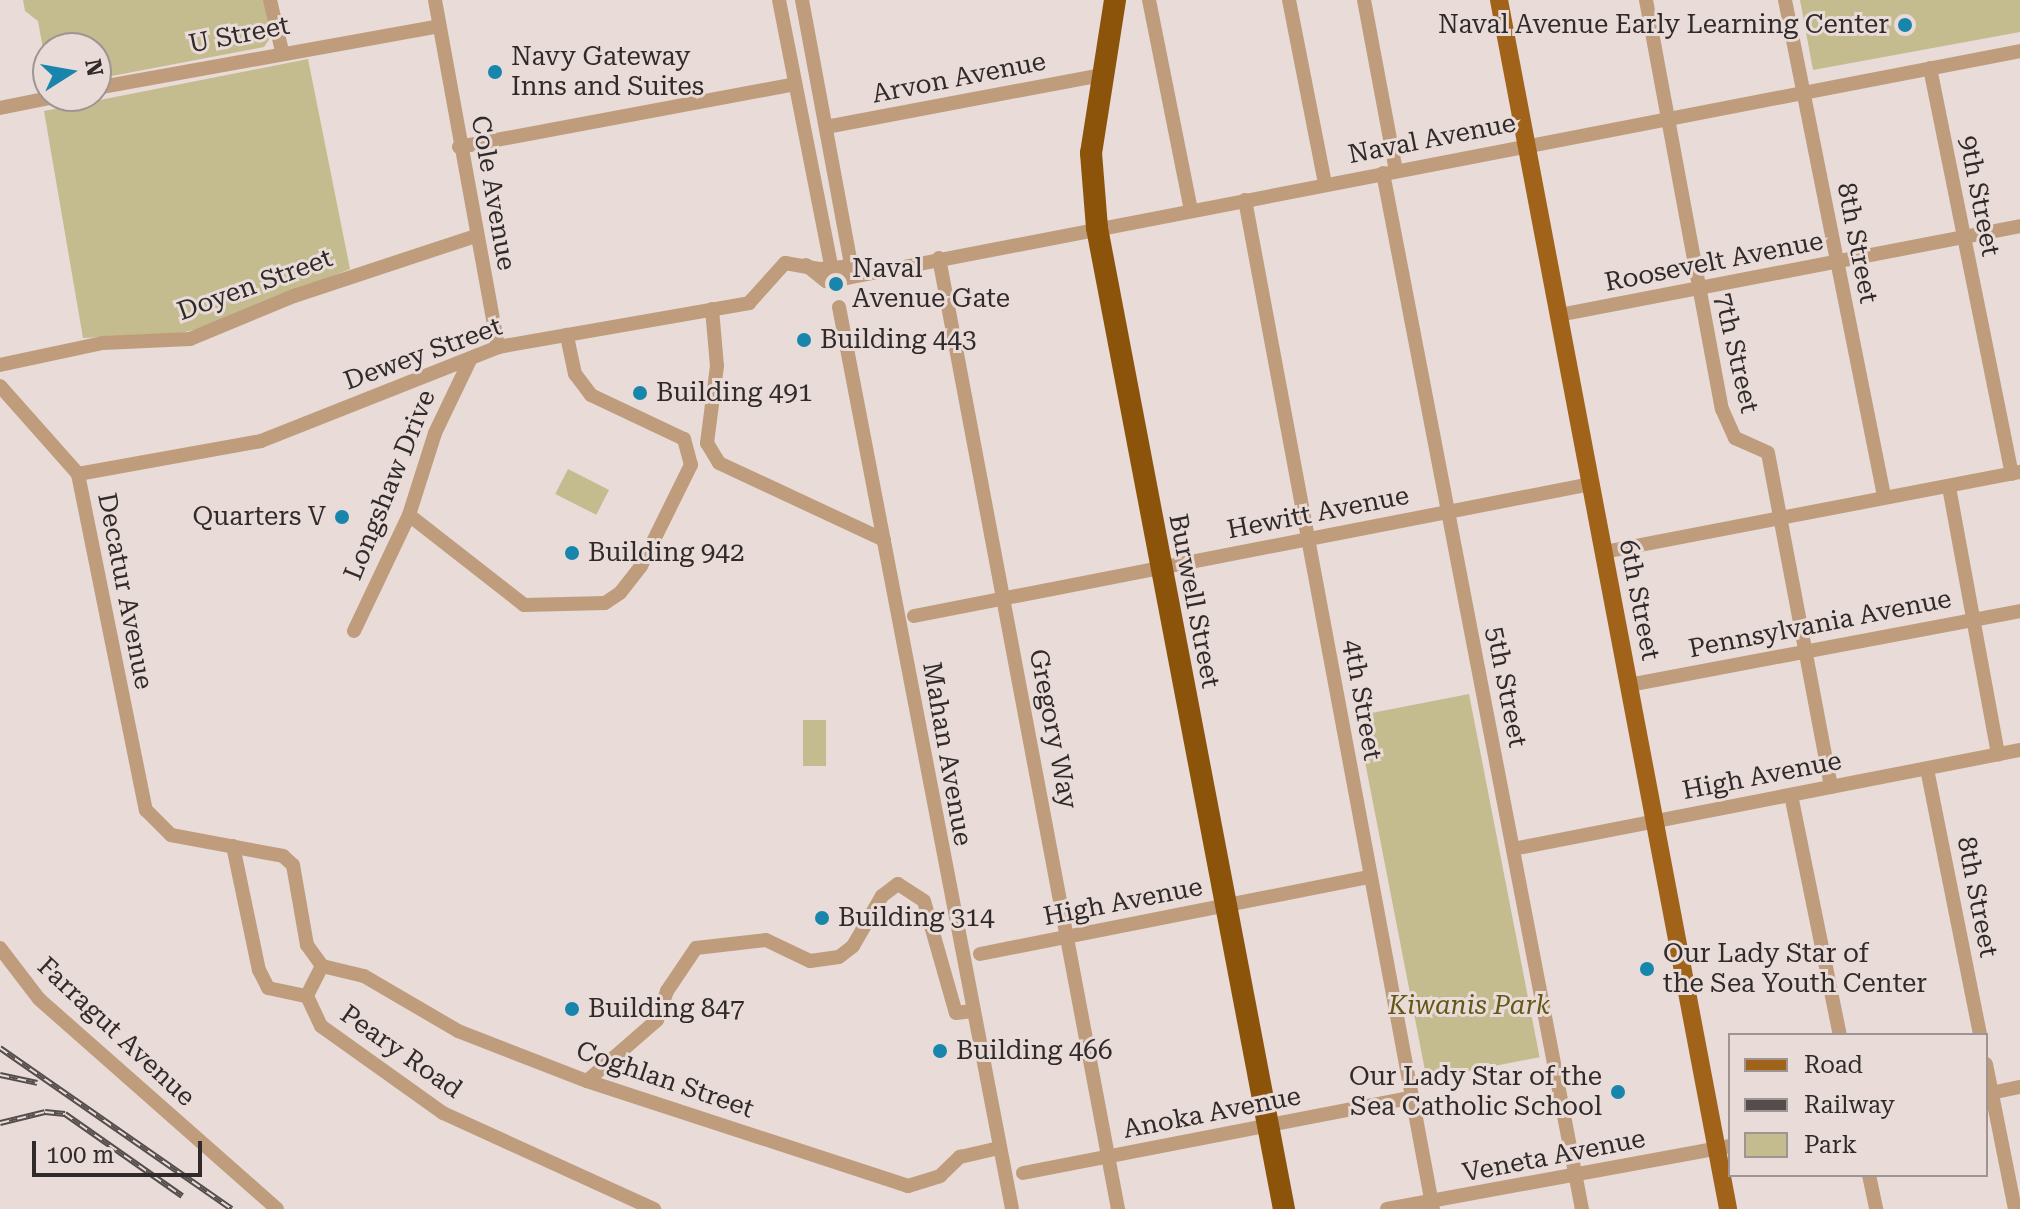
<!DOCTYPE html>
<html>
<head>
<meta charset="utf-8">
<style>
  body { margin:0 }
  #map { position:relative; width:2020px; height:1209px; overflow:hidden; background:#e8dbd8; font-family:"Roboto Serif",serif }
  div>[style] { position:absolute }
  .green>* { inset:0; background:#c4bb8f; transform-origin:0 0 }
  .minor>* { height:14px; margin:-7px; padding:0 7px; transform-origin:7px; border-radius:7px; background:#bf9d7c }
  .major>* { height:18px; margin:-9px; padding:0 9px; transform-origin:9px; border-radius:9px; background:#a1631a }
  .highway>* { height:22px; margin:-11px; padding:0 11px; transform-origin:11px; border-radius:11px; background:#8c530a }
  .rail>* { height:6px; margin-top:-3px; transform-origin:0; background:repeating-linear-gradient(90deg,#e8dbd8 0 9px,#544d4c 0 18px); box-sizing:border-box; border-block:2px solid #544d4c }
  .dots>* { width:22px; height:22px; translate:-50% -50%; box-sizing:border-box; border:4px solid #e8dbd8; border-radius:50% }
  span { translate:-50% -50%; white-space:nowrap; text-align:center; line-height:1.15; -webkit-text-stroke:6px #e8dbd8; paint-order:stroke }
  .poi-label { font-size:26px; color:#302b2a }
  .right { translate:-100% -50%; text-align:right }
  .left { translate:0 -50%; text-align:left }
  .street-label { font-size:26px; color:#302b2a }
  .park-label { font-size:26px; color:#655716; font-style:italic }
  .legend { position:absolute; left:1728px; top:1033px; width:260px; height:144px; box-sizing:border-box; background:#e8dbd8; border:2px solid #9e9592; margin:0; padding:10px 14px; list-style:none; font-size:24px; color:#302b2a }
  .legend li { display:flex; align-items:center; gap:16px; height:40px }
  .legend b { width:40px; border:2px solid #9e9592 }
  .north { position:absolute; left:32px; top:32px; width:80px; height:80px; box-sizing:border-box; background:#e8dbd8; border:2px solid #9e9592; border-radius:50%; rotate:79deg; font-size:22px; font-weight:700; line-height:32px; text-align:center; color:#302b2a }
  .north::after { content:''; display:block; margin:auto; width:28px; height:36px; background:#1785ac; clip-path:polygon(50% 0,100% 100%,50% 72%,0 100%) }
  .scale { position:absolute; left:32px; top:1141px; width:170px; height:36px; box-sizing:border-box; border:4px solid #302b2a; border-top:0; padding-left:10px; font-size:24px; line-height:28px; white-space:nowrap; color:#302b2a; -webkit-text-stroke:6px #e8dbd8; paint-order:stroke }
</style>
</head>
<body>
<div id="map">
  <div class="green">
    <div style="clip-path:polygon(23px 0,265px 0,272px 35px,264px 47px,96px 79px,96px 48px,48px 48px,48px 76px,38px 21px,25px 11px)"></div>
    <div style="clip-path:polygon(1800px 0,2020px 0,2020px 32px,1813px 70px)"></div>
    <div style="clip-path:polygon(308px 59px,350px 269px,212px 325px,181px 333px,83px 338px,44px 111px)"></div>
    <div style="left:568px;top:469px;width:46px;height:28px;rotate:27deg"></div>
    <div style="left:1469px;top:694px;width:370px;height:115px;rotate:79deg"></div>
    <div style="left:826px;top:720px;width:46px;height:23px;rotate:90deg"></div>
  </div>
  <div class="minor">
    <div style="left:270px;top:0;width:52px;rotate:76.8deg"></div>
    <div style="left:435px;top:0;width:353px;rotate:79.7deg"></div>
    <div style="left:779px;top:0;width:266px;rotate:78.9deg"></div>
    <div style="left:802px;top:0;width:279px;rotate:79.5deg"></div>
    <div style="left:1149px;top:0;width:214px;rotate:78.7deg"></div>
    <div style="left:1289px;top:0;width:187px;rotate:78.9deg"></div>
    <div style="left:1364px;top:0;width:174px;rotate:79.4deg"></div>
    <div style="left:1646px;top:0;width:416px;rotate:79.5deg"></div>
    <div style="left:1722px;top:409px;width:32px;rotate:66deg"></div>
    <div style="left:1735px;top:438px;width:36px;rotate:24deg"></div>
    <div style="left:1768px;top:453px;width:340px;rotate:79.3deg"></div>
    <div style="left:1785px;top:0;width:506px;rotate:78.71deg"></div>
    <div style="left:1930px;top:68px;width:414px;rotate:78.6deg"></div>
    <div style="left:96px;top:88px;width:349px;rotate:-10.2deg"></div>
    <div style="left:0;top:108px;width:60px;rotate:-11.5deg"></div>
    <div style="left:826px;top:127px;width:280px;rotate:-10.7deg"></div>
    <div style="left:459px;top:147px;width:342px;rotate:-10.6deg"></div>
    <div style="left:1383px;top:173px;width:1055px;rotate:79.13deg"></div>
    <div style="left:1245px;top:200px;width:1026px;rotate:79.45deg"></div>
    <div style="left:939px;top:258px;width:968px;rotate:79.34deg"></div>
    <div style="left:806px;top:265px;width:26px;rotate:39deg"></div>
    <div style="left:826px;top:281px;width:21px;rotate:-8deg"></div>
    <div style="left:847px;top:278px;width:1195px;rotate:-10.95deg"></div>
    <div style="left:839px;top:307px;width:918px;rotate:79.14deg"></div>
    <div style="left:712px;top:309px;width:57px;rotate:85deg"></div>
    <div style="left:717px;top:366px;width:78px;rotate:97.4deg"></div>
    <div style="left:707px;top:443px;width:23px;rotate:59deg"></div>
    <div style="left:719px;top:463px;width:182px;rotate:25deg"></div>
    <div style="left:1559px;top:315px;width:470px;rotate:-10.9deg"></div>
    <div style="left:0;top:365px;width:105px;rotate:-12.1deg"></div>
    <div style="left:103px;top:343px;width:87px;rotate:-2.6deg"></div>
    <div style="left:190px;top:339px;width:113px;rotate:-22.5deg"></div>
    <div style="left:294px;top:296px;width:191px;rotate:-18.3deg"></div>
    <div style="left:0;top:386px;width:118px;rotate:48.4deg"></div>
    <div style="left:78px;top:474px;width:343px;rotate:78.6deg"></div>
    <div style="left:146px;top:810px;width:35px;rotate:45deg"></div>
    <div style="left:171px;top:835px;width:114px;rotate:10.6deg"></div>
    <div style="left:283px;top:856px;width:13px;rotate:42deg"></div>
    <div style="left:293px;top:865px;width:81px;rotate:80.1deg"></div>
    <div style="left:307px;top:945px;width:26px;rotate:54deg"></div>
    <div style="left:322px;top:966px;width:34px;rotate:117deg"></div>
    <div style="left:78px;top:474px;width:186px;rotate:-10.2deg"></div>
    <div style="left:261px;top:441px;width:255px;rotate:-21.6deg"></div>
    <div style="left:498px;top:347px;width:255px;rotate:-9.9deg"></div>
    <div style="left:749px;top:303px;width:54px;rotate:-48deg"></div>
    <div style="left:785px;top:263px;width:36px;rotate:10deg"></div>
    <div style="left:820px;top:269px;width:25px;rotate:-5deg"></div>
    <div style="left:845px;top:267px;width:12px;rotate:42deg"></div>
    <div style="left:1949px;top:487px;width:272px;rotate:79.6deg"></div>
    <div style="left:409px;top:515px;width:146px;rotate:38deg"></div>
    <div style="left:524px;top:605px;width:81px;rotate:-1.4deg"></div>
    <div style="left:605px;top:603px;width:18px;rotate:-34deg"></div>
    <div style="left:620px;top:593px;width:34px;rotate:-52deg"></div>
    <div style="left:641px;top:566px;width:113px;rotate:-63.7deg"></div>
    <div style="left:691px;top:465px;width:27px;rotate:-105deg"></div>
    <div style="left:684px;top:439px;width:103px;rotate:-154.7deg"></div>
    <div style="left:591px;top:395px;width:26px;rotate:-127deg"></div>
    <div style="left:575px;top:374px;width:40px;rotate:-102deg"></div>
    <div style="left:1604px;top:552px;width:424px;rotate:-10.9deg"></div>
    <div style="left:914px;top:616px;width:690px;rotate:-11.03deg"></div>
    <div style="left:354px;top:631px;width:128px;rotate:-64.6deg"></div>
    <div style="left:409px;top:515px;width:86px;rotate:-72.4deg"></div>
    <div style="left:435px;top:433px;width:83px;rotate:-64.4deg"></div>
    <div style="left:1629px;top:685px;width:398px;rotate:-10.7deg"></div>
    <div style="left:1927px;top:769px;width:271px;rotate:78.7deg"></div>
    <div style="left:1791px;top:795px;width:245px;rotate:78.5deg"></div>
    <div style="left:233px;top:846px;width:127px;rotate:78.2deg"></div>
    <div style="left:259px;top:970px;width:20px;rotate:63deg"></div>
    <div style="left:268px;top:988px;width:40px;rotate:12deg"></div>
    <div style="left:307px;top:996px;width:33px;rotate:65deg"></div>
    <div style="left:321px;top:1026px;width:150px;rotate:35.5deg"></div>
    <div style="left:443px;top:1113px;width:232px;rotate:24.5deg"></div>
    <div style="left:1513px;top:849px;width:517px;rotate:-11.05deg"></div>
    <div style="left:0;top:948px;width:64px;rotate:52.6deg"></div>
    <div style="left:39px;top:999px;width:317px;rotate:41.4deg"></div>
    <div style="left:980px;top:954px;width:398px;rotate:-11.2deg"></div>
    <div style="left:322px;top:966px;width:43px;rotate:13.4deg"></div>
    <div style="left:364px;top:976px;width:109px;rotate:30.3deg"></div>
    <div style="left:458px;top:1031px;width:138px;rotate:21.2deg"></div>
    <div style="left:587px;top:1081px;width:338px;rotate:18.1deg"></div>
    <div style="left:908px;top:1186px;width:34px;rotate:-17deg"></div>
    <div style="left:940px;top:1176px;width:28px;rotate:-44deg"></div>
    <div style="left:960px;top:1157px;width:40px;rotate:-13deg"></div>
    <div style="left:1986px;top:1064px;width:148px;rotate:78.7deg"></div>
    <div style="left:587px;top:1081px;width:93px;rotate:-41.1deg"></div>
    <div style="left:657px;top:1020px;width:31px;rotate:-71deg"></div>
    <div style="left:667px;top:991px;width:52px;rotate:-56deg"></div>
    <div style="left:696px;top:948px;width:70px;rotate:-6.5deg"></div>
    <div style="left:766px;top:940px;width:49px;rotate:25.5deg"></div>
    <div style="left:810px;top:961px;width:29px;rotate:-8deg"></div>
    <div style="left:839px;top:957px;width:18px;rotate:-38deg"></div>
    <div style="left:853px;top:946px;width:58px;rotate:-59.9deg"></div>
    <div style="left:882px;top:896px;width:20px;rotate:-37deg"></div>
    <div style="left:898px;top:884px;width:31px;rotate:33deg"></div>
    <div style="left:924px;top:901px;width:116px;rotate:74.1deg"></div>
    <div style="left:956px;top:1013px;width:16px;rotate:-7deg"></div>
    <div style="left:1986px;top:1094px;width:35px;rotate:-12deg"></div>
    <div style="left:1023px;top:1173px;width:394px;rotate:-11deg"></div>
    <div style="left:1869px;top:1175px;width:35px;rotate:78deg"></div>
    <div style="left:1387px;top:1209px;width:349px;rotate:-10.4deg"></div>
  </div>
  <div class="major">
    <div style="left:1499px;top:0;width:1230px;rotate:79.27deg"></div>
  </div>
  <div class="highway">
    <div style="left:1115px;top:0;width:155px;rotate:98.9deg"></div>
    <div style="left:1091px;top:153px;width:75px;rotate:85.4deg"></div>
    <div style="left:1097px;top:228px;width:999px;rotate:79.21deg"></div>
  </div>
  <div class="rail">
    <div style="left:0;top:1048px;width:282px;rotate:34.8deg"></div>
    <div style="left:0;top:1075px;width:38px;rotate:12deg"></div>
    <div style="left:0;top:1123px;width:46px;rotate:-13.7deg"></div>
    <div style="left:45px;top:1112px;width:20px;rotate:6deg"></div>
    <div style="left:65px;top:1114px;width:143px;rotate:35deg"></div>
  </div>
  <div class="dots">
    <div style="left:1905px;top:25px;background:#1785ac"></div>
    <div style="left:495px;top:72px;background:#1785ac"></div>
    <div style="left:836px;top:284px;background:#1785ac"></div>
    <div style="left:804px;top:340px;background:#1785ac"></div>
    <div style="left:640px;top:393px;background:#1785ac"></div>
    <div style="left:342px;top:517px;background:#1785ac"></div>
    <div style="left:572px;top:553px;background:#1785ac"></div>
    <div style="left:822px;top:918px;background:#1785ac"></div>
    <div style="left:1647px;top:969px;background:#1785ac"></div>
    <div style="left:572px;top:1009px;background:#1785ac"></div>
    <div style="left:940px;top:1051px;background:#1785ac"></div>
    <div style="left:1618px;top:1092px;background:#1785ac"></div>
  </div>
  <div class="poi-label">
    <span class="right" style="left:1889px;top:25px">Naval Avenue Early Learning Center</span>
    <span class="left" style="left:511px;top:72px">Navy Gateway<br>Inns and Suites</span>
    <span class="left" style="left:852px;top:284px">Naval<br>Avenue Gate</span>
    <span class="left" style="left:820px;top:340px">Building 443</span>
    <span class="left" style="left:656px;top:393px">Building 491</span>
    <span class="right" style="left:326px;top:517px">Quarters V</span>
    <span class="left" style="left:588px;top:553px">Building 942</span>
    <span class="left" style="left:838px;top:918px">Building 314</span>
    <span class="left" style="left:1663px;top:969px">Our Lady Star of<br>the Sea Youth Center</span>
    <span class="left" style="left:588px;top:1009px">Building 847</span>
    <span class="left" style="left:956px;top:1051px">Building 466</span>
    <span class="right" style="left:1602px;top:1092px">Our Lady Star of the<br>Sea Catholic School</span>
  </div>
  <div class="street-label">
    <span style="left:239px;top:35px;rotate:-11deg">U Street</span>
    <span style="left:959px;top:78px;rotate:-11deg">Arvon Avenue</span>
    <span style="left:1432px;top:139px;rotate:-11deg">Naval Avenue</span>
    <span style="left:493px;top:193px;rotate:80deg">Cole Avenue</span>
    <span style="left:1979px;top:196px;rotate:79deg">9th Street</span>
    <span style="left:1857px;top:243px;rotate:79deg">8th Street</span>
    <span style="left:1714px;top:262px;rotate:-11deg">Roosevelt Avenue</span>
    <span style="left:255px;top:285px;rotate:-20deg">Doyen Street</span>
    <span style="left:1736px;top:353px;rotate:77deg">7th Street</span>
    <span style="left:423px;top:354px;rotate:-20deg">Dewey Street</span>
    <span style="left:390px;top:485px;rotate:-68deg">Longshaw Drive</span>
    <span style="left:1318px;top:513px;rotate:-11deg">Hewitt Avenue</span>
    <span style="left:125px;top:591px;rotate:79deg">Decatur Avenue</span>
    <span style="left:1639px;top:600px;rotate:79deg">6th Street</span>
    <span style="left:1194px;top:601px;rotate:79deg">Burwell Street</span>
    <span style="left:1820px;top:624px;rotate:-11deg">Pennsylvania Avenue</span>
    <span style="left:1506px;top:687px;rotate:79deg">5th Street</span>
    <span style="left:1362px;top:700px;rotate:80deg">4th Street</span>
    <span style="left:1053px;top:729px;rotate:79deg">Gregory Way</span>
    <span style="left:947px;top:754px;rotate:80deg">Mahan Avenue</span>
    <span style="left:1762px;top:776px;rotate:-11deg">High Avenue</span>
    <span style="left:1977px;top:897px;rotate:79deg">8th Street</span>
    <span style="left:1123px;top:902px;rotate:-11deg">High Avenue</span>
    <span style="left:116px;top:1032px;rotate:43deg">Farragut Avenue</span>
    <span style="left:401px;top:1052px;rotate:35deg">Peary Road</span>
    <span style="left:665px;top:1080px;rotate:19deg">Coghlan Street</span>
    <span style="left:1212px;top:1113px;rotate:-11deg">Anoka Avenue</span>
    <span style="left:1554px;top:1156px;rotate:-11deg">Veneta Avenue</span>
  </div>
  <div class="park-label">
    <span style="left:1469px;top:1006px">Kiwanis Park</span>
  </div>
  <ul class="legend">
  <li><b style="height:10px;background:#a1631a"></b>Road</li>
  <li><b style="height:10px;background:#544d4c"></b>Railway</li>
  <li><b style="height:22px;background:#c4bb8f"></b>Park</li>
  </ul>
  <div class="north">N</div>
  <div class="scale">100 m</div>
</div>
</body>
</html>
